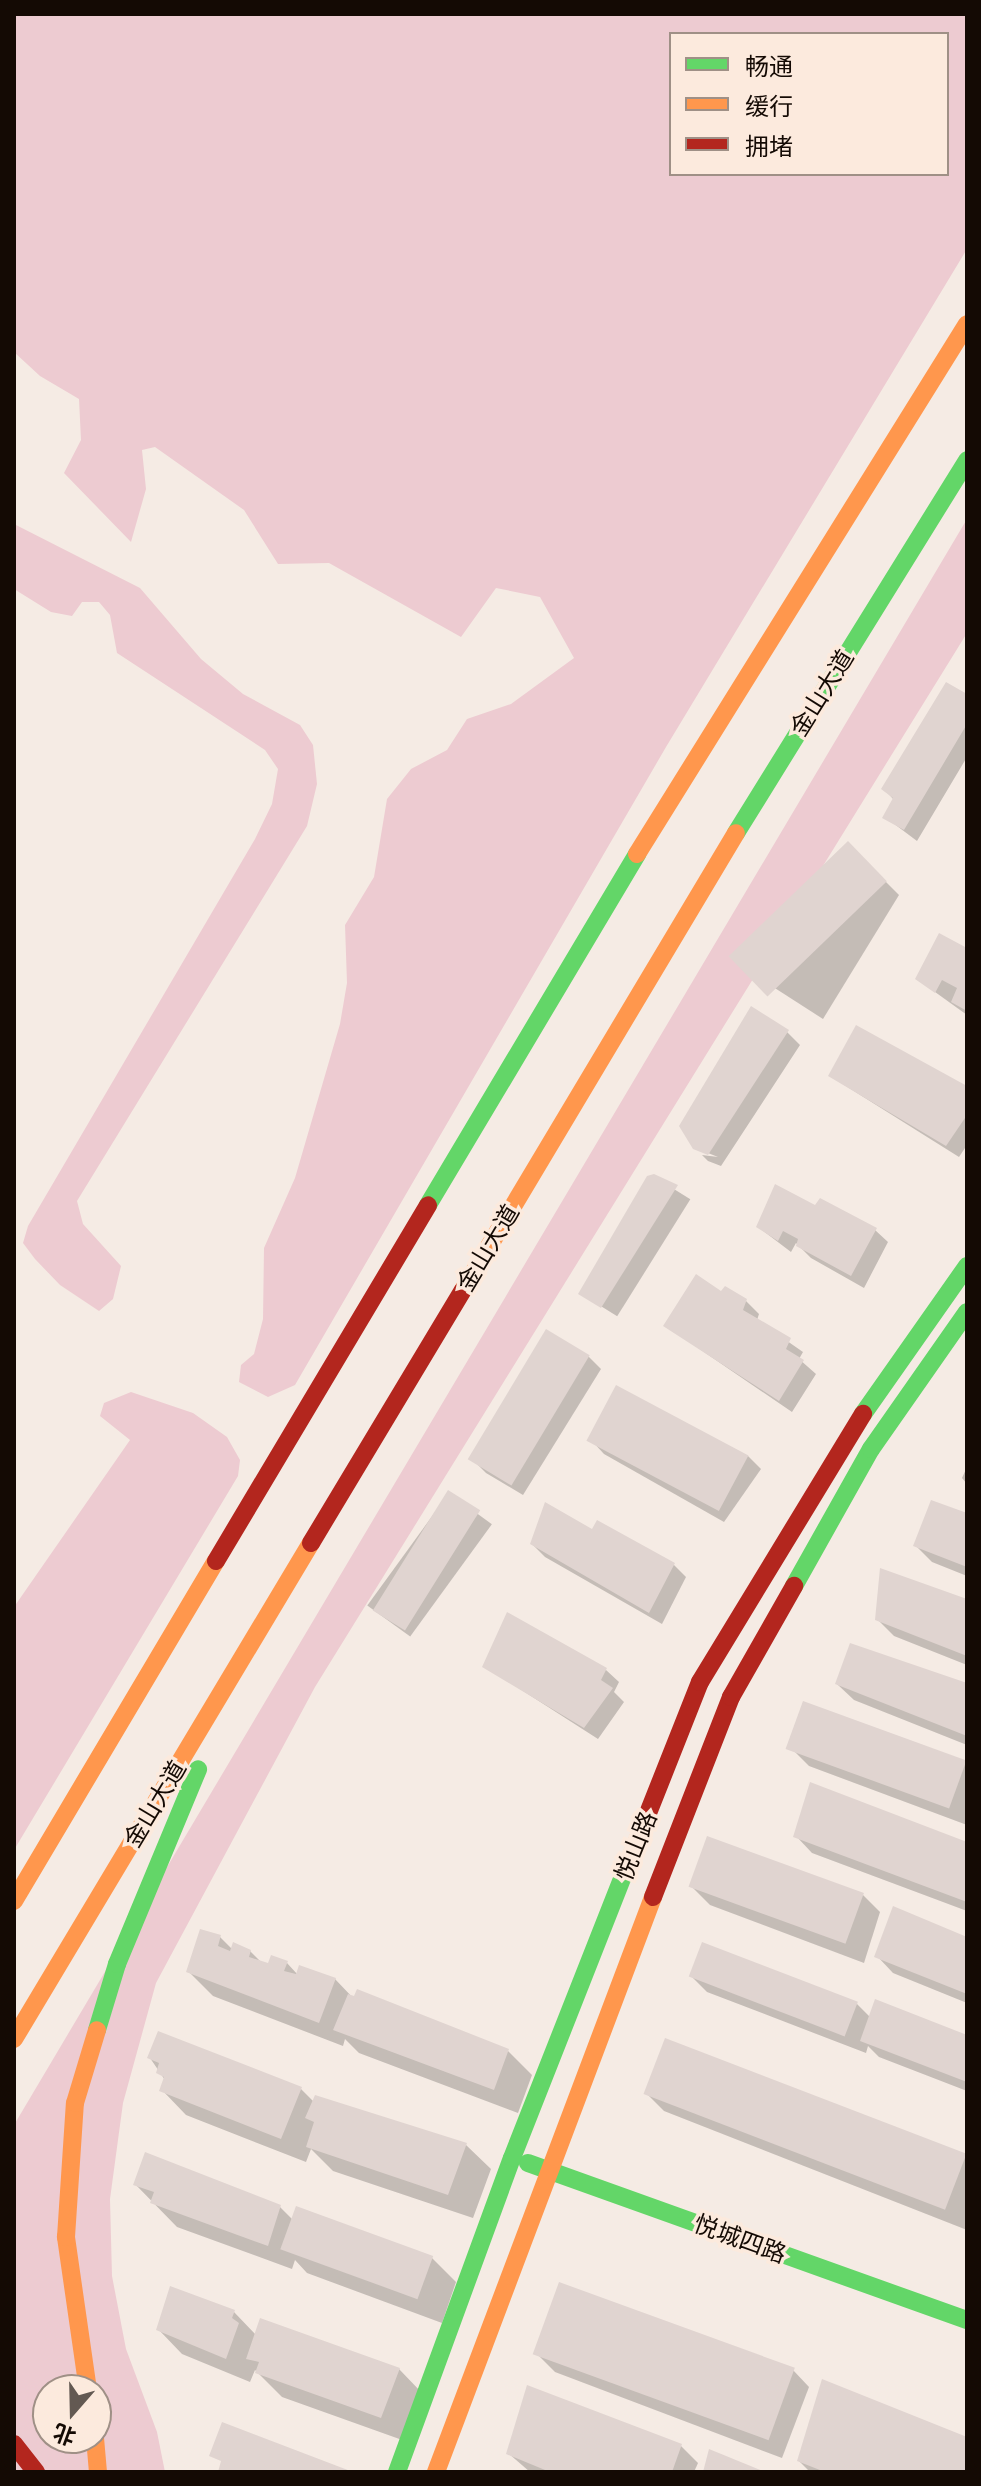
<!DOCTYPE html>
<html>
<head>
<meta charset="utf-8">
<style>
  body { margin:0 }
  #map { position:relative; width:981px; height:2486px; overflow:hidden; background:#f5ebe4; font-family:"Asap Condensed","Noto Sans SC",sans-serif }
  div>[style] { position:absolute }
  .green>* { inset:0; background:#edcbd1 }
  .shadow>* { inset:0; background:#0003; transform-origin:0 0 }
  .building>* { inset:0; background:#e0d4d0; transform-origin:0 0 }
  .fast>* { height:18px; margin:-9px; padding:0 9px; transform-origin:9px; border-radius:9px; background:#63d668 }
  .slow>* { height:18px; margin:-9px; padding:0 9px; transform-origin:9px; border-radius:9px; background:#ff974d }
  .jam>* { height:18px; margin:-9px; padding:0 9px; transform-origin:9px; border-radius:9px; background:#b3261e }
  span { translate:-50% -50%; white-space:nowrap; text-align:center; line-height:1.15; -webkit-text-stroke:7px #fceadd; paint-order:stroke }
  .street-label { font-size:24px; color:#140a04 }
  .frame { position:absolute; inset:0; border:16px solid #140a04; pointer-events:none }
  .legend { position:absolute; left:669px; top:32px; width:280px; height:144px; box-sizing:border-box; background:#fceadd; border:2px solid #9f9086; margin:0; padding:10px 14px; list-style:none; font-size:24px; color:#140a04 }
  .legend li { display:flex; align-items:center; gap:16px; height:40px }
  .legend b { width:40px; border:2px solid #9f9086 }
  .north { position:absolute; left:32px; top:2374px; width:80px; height:80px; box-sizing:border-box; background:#fceadd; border:2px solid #9f9086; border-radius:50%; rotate:200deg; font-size:22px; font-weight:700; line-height:32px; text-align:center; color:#140a04 }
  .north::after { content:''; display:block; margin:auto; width:28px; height:36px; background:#635952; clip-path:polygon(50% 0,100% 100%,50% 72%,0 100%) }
</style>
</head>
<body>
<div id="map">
  <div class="green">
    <div style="clip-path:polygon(evenodd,14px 14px,967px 14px,967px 249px,666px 747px,295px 1385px,268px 1397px,239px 1382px,241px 1365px,254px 1354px,263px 1319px,264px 1248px,295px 1178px,340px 1024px,347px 983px,345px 925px,374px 877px,387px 799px,411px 769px,447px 750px,467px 719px,511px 704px,574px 658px,540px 597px,496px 588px,461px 637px,329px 563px,278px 564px,244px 510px,155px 447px,142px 450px,146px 489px,131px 542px,64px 473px,81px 440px,79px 399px,40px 376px,14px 352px,14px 14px,671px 34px,947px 34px,947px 174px,671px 174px,671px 34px)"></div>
    <div style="clip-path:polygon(evenodd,967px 519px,967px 633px,315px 1687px,156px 1983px,123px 2103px,110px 2199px,112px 2276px,126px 2349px,157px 2432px,165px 2472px,14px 2472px,14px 2125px,967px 519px,48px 2390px,96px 2390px,96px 2438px,48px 2438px,48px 2390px)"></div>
    <div style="clip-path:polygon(14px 524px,140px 588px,201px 659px,243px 694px,300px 725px,313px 745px,317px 784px,307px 826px,77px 1201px,83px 1224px,121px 1266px,113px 1299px,99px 1311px,60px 1285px,35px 1259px,23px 1243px,28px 1226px,255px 839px,272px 804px,278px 769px,265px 750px,117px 653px,110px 615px,99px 602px,82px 602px,72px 616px,51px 612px,14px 589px)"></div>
    <div style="clip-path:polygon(131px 1392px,193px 1413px,227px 1437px,240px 1460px,238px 1476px,14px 1850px,14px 1607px,130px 1440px,100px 1416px,104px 1403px)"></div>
  </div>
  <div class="shadow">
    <div style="clip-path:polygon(967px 697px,967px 757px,917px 841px,885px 817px,894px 800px,884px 789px)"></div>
    <div style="clip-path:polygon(848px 844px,899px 895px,823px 1019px,767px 983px)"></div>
    <div style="clip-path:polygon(967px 950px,967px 1015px,917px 979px)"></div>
    <div style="clip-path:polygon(787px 1032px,800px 1045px,721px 1166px,708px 1161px,702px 1155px,718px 1157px,698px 1149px)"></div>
    <div style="clip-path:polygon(830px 1076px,967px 1088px,967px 1145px,959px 1157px)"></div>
    <div style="left:653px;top:1176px;width:44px;height:138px;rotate:32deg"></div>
    <div style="clip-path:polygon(815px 1208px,875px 1230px,888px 1242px,864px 1288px,811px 1258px,796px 1243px,791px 1252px,758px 1227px)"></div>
    <div style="clip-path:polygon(722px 1294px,746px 1301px,759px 1314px,757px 1320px,803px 1352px,799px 1359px,816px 1374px,792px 1412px,666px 1326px)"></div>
    <div style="clip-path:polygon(588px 1356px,601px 1369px,523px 1495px,486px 1473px,473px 1460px)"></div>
    <div style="clip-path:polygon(617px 1387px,748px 1456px,761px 1469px,724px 1522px,604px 1454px,592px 1441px)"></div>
    <div style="clip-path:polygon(967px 1467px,967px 1484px,962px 1478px)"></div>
    <div style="left:449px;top:1493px;width:53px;height:139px;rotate:36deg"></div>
    <div style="clip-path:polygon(967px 1515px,967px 1576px,932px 1562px,915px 1545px)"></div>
    <div style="clip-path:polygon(593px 1532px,674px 1565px,686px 1577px,662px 1624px,545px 1557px,532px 1544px)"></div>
    <div style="clip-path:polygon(967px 1601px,967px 1665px,894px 1636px,877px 1619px)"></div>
    <div style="clip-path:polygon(484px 1666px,606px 1670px,619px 1682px,614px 1692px,624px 1702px,598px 1739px)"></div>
    <div style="clip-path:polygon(837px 1684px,967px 1686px,967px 1745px,854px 1700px)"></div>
    <div style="clip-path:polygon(792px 1749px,967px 1762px,967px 1825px,809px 1766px)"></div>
    <div style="clip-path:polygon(796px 1836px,967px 1844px,967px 1911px,812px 1853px)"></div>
    <div style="clip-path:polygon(693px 1888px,863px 1895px,880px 1912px,864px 1963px,710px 1905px)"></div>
    <div style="clip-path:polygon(220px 1937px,233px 1950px,250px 1951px,262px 1963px,287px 1963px,298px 1975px,335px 1979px,355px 2000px,508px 2051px,532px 2075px,518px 2113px,359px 2053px,345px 2039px,343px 2046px,213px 1996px,188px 1971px)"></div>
    <div style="clip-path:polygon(967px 1939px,967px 2003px,893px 1973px,877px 1956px)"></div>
    <div style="clip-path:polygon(690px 1975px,857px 2004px,870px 2017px,967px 2037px,967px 2091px,879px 2057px,868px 2046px,866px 2053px,707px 1992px)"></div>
    <div style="clip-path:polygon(150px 2058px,301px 2089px,314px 2102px,316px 2098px,466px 2145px,491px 2169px,473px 2218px,333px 2171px,311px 2149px,306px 2162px,186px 2115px,162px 2090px,165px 2080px)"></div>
    <div style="clip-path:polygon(647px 2094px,967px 2154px,967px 2230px,664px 2111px)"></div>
    <div style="clip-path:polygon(135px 2184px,280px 2207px,293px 2220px,432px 2258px,456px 2282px,442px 2323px,307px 2273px,295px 2260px,292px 2269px,177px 2227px)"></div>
    <div style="clip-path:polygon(234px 2312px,256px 2335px,399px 2369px,423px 2394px,405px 2441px,282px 2397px,255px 2370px,250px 2382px,182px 2354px,158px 2329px)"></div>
    <div style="clip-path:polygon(539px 2356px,793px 2370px,809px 2387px,782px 2458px,555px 2372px)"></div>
    <div style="clip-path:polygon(967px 2439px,967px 2472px,810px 2472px,799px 2461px)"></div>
    <div style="clip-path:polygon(681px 2446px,698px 2463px,694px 2472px,530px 2472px,508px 2453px)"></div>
  </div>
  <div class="building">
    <div style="clip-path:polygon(946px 682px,967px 694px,967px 724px,904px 830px,882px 818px,893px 798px,881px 789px)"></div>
    <div style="left:848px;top:841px;width:56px;height:166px;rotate:46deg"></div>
    <div style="clip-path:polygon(939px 933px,967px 948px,967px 1011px,951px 1002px,957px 988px,942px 980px,935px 993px,915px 979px)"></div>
    <div style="clip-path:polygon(751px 1006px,789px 1030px,708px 1155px,693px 1149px,679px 1126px)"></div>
    <div style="clip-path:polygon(856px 1025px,967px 1086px,967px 1115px,946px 1146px,828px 1076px)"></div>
    <div style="clip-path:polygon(654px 1174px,678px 1185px,601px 1308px,578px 1294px,647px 1176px)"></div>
    <div style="clip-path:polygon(775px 1184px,815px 1205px,820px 1198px,877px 1228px,851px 1276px,796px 1246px,798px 1239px,783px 1231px,778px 1241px,756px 1227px)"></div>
    <div style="clip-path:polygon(696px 1274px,721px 1291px,725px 1286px,747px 1299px,743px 1310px,791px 1338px,786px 1349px,804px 1360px,779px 1401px,663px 1326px)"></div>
    <div style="left:546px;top:1329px;width:51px;height:152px;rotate:31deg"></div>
    <div style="left:616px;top:1385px;width:150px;height:63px;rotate:28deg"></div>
    <div style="left:448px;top:1490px;width:38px;height:142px;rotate:32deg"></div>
    <div style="clip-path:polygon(931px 1500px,967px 1513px,967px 1567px,913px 1546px)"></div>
    <div style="clip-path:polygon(545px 1502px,592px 1529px,597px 1520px,675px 1563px,649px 1613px,530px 1544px)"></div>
    <div style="clip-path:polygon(880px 1568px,967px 1599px,967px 1656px,875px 1620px)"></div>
    <div style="clip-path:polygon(507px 1612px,607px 1668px,601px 1680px,613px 1688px,584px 1728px,482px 1667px)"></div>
    <div style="clip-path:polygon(850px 1643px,967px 1683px,967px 1736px,835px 1684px)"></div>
    <div style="left:803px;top:1701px;width:174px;height:51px;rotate:20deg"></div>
    <div style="clip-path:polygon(810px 1782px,967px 1842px,967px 1902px,793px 1837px)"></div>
    <div style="left:707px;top:1836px;width:167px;height:54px;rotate:20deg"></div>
    <div style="clip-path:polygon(893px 1906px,967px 1937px,967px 1994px,874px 1957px)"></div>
    <div style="clip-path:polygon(200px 1929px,221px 1935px,218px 1946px,230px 1951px,233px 1942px,251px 1950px,249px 1957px,268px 1963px,271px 1955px,288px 1961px,284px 1971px,296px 1974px,299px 1965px,336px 1978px,319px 2023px,186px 1972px)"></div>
    <div style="left:702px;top:1942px;width:167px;height:37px;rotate:21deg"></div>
    <div style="clip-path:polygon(357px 1989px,509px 2049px,494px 2090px,333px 2030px,348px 1994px,354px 1996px)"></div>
    <div style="clip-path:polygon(875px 1999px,967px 2035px,967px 2082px,860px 2041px)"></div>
    <div style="clip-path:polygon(158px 2031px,302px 2087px,281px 2139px,159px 2091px,164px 2077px,156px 2073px,159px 2063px,147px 2058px)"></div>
    <div style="left:665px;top:2038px;width:323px;height:60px;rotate:21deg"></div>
    <div style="clip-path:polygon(315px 2095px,467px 2143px,448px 2195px,306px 2147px,314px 2122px,305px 2118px)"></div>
    <div style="clip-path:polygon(145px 2152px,281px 2205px,268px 2246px,150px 2203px,154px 2192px,133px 2185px)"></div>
    <div style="left:296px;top:2206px;width:146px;height:46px;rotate:20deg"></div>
    <div style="left:559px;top:2282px;width:251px;height:77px;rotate:20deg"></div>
    <div style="clip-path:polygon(170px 2286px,235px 2310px,232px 2318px,239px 2323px,226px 2359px,156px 2330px)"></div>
    <div style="clip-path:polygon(260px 2318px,400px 2368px,381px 2418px,255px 2373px,259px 2362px,246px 2359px)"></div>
    <div style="clip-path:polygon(822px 2379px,967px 2437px,967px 2472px,825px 2472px,797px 2461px)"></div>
    <div style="clip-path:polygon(527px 2385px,682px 2444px,672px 2472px,550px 2472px,506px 2454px)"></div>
    <div style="clip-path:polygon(222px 2422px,353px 2472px,218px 2472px,221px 2461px,209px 2456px)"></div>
    <div style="clip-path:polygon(709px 2449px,765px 2472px,703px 2472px)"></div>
  </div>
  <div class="fast">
    <div style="left:736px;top:833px;width:439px;rotate:-58.2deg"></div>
    <div style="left:428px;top:1205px;width:409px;rotate:-59.2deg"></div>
    <div style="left:863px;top:1414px;width:181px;rotate:-54.9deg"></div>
    <div style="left:794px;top:1586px;width:157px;rotate:-60.7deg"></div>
    <div style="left:871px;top:1449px;width:167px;rotate:-55deg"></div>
    <div style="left:97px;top:2030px;width:69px;rotate:-73.1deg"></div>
    <div style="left:117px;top:1964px;width:211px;rotate:-67.4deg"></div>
    <div style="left:528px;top:2163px;width:466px;rotate:19.7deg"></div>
    <div style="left:397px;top:2472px;width:334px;rotate:-69.9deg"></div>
    <div style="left:512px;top:2158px;width:341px;rotate:-68.5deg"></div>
  </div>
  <div class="slow">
    <div style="left:637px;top:854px;width:624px;rotate:-58.09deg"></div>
    <div style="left:463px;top:1290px;width:532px;rotate:-59.15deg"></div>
    <div style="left:14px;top:1901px;width:395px;rotate:-59.3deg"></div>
    <div style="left:14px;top:2039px;width:578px;rotate:-59.09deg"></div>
    <div style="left:88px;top:2390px;width:155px;rotate:-98.2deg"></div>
    <div style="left:66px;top:2237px;width:134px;rotate:-86.2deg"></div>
    <div style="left:75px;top:2103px;width:76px;rotate:-73.2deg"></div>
    <div style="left:95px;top:2438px;width:34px;rotate:85deg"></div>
    <div style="left:436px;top:2472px;width:615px;rotate:-69.32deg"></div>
  </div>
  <div class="jam">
    <div style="left:311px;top:1543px;width:295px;rotate:-59deg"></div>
    <div style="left:216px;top:1561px;width:414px;rotate:-59.2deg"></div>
    <div style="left:637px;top:1841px;width:171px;rotate:-68.4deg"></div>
    <div style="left:700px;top:1682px;width:314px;rotate:-58.7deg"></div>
    <div style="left:653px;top:1897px;width:215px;rotate:-68.7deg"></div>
    <div style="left:731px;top:1697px;width:128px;rotate:-60.4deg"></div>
    <div style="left:14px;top:2444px;width:36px;rotate:52deg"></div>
  </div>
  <div class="street-label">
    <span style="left:822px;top:693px;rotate:-58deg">金山大道</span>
    <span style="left:488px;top:1248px;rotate:-59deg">金山大道</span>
    <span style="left:155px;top:1804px;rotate:-59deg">金山大道</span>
    <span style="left:636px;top:1846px;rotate:-68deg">悦山路</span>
    <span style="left:740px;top:2239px;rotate:20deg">悦城四路</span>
  </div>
  <div class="frame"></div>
  <ul class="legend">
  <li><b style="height:10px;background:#63d668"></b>畅通</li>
  <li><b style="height:10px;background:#ff974d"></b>缓行</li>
  <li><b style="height:10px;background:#b3261e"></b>拥堵</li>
  </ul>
  <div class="north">北</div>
</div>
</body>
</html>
